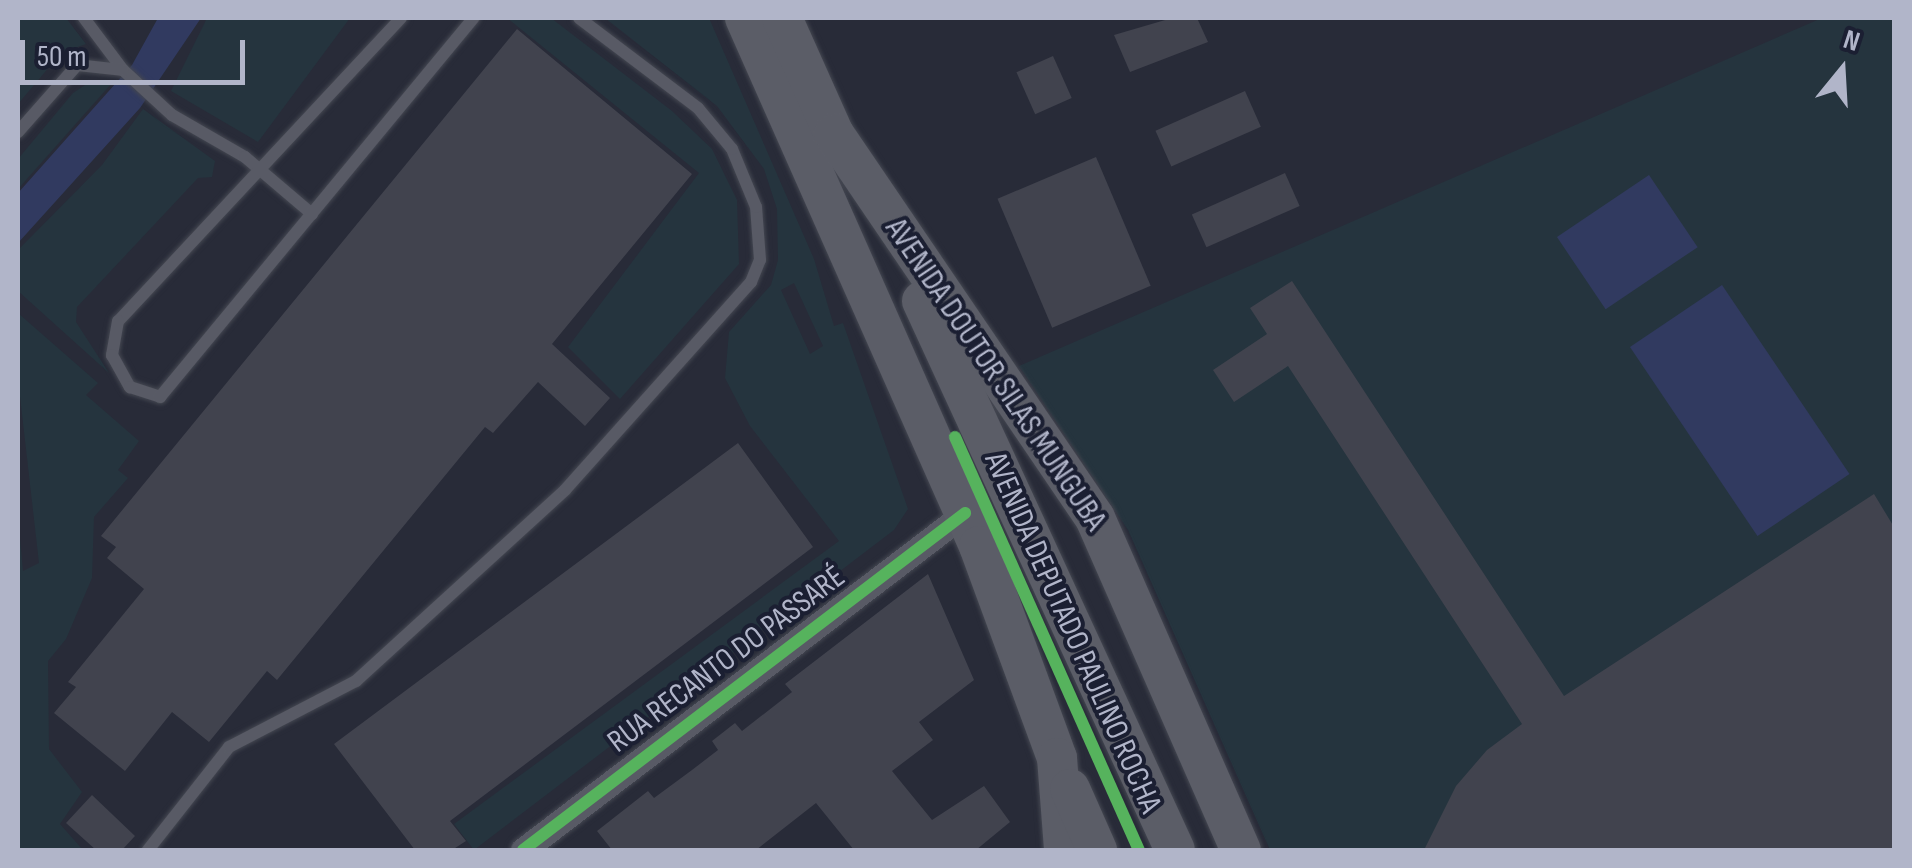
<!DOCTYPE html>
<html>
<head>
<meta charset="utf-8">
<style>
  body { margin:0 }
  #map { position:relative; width:1912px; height:868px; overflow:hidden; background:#282b38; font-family:"Sofia Sans Condensed",sans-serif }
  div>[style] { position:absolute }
  .green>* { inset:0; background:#25343e }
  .water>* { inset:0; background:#313a60; transform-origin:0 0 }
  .building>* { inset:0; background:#41434e; transform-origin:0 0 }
  .roads { filter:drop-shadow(0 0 2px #444751) drop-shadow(0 0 2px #444751) }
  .service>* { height:12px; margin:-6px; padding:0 6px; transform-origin:6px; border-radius:6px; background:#585a65 }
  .minor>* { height:25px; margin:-12.5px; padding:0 12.5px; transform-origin:12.5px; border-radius:12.5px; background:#585a65 }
  .primary>* { height:40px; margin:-20px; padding:0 20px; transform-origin:20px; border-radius:20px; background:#5b5d67 }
  .cycleway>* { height:12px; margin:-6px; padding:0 6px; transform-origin:6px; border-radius:6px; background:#56b35d }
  span { translate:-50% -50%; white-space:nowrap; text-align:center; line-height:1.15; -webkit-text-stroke:8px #1b1f32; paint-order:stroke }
  .street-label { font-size:32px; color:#b1b5c9 }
  .frame { position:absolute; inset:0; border:20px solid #b1b5c9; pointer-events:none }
  .north { position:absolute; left:1792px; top:20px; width:100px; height:100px; -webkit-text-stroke:8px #1b1f32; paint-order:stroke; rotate:18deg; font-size:28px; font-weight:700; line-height:40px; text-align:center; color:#b1b5c9 }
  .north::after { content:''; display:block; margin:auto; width:35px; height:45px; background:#b1b5c9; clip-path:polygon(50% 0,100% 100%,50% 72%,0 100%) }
  .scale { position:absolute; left:20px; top:40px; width:225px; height:45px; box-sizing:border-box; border:5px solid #b1b5c9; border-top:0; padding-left:12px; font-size:30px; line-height:35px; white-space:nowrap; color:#b1b5c9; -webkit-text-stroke:8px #1b1f32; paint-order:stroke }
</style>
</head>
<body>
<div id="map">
  <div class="green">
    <div style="clip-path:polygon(18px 18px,66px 18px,86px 44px,61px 53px,18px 104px)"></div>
    <div style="clip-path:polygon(207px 18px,350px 18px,258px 142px,171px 91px)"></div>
    <div style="clip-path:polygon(507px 18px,551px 18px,672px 111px,712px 149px,737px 200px,739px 264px,620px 399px,568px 347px,699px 173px)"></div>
    <div style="clip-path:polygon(evenodd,605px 18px,709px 18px,814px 259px,834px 326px,843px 323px,908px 509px,894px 530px,474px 850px,454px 824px,839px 541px,750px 426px,725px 378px,729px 332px,771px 285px,778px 260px,777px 209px,764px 169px,717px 106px,605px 18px,794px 283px,823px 346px,810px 354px,781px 290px,794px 283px)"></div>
    <div style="clip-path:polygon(1822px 18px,1894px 18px,1894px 850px,1270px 850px,1128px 530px,1019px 366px)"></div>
    <div style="clip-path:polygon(91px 81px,112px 83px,18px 189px,18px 159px,73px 93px)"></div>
    <div style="clip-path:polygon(143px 109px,215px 161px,212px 177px,198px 178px,77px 307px,76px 322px,109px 373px,18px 291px,18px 250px,102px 165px)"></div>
    <div style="clip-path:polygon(18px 313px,98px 383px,86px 395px,139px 441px,118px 470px,128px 478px,94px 517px,92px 578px,66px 639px,48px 661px,49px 749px,82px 792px,60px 824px,83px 850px,18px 850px,18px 518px,23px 571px,39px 563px,18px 379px)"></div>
  </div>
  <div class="water">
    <div style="clip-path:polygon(158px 18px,201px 18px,140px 108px,18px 243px,18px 193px,132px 65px)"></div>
    <div style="left:1649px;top:175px;width:87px;height:111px;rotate:56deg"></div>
    <div style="left:1722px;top:285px;width:228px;height:111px;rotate:56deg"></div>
  </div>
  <div class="building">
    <div style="clip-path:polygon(1172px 18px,1197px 18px,1208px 42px,1130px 72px,1114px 35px)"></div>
    <div style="clip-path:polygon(517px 29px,692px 174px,552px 344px,610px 398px,585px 426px,538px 382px,493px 433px,485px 427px,277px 680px,267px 671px,209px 742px,172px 712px,125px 771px,54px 713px,76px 687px,68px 682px,144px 589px,107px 558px,116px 547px,101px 536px)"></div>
    <div style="left:1053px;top:56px;width:46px;height:40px;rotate:66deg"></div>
    <div style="left:1245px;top:91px;width:39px;height:98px;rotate:66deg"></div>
    <div style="left:1096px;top:157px;width:140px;height:107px;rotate:67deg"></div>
    <div style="left:1285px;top:173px;width:36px;height:102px;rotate:66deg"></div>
    <div style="clip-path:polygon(1292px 281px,1564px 696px,1874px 494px,1894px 527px,1894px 850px,1424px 850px,1456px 786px,1487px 750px,1522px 724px,1288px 366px,1234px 402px,1213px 370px,1267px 334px,1250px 308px)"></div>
    <div style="clip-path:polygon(738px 443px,813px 547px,450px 821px,466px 841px,452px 850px,415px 850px,334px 744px)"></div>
    <div style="clip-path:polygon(928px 574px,974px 680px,919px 722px,933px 740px,892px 771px,932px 820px,984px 786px,1010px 822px,976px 850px,854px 850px,816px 803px,756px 850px,612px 850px,597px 831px,648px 791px,654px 798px,692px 770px,718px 750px,712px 741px,735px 723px,742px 731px,792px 692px,785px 684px)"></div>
    <div style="clip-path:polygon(92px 795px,135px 836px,122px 850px,96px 850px,66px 823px)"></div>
  </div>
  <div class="roads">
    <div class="service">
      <div style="left:84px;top:18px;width:65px;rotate:53.1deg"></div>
      <div style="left:123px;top:70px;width:67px;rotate:42.6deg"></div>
      <div style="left:172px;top:115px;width:84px;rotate:29.9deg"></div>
      <div style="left:245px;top:157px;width:88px;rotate:40.4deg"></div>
      <div style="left:401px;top:18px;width:415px;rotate:133deg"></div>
      <div style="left:118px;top:321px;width:35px;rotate:100deg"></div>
      <div style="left:112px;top:355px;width:37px;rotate:61deg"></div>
      <div style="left:130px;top:387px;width:32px;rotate:18deg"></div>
      <div style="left:160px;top:397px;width:492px;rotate:-50.4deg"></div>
      <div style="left:18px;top:132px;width:89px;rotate:-48.6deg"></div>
      <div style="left:77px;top:65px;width:46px;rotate:6.2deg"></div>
      <div style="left:148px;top:850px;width:131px;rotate:-51.8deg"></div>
      <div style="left:229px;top:747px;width:143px;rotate:-27.5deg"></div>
      <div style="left:356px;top:681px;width:283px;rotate:-42.4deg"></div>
      <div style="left:565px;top:490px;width:279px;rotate:-48.2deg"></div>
      <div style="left:751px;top:282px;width:24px;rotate:-68deg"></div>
      <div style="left:760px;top:260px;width:53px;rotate:-94.3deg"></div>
      <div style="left:756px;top:207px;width:63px;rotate:-112.5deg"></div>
      <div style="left:732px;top:149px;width:53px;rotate:-129.7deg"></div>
      <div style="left:698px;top:108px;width:149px;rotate:-142.9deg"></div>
    </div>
    <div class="minor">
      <div style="left:523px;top:850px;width:556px;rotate:-37.32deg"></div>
    </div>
    <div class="primary">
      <div style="left:745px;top:18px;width:578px;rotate:66.1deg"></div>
      <div style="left:979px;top:546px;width:226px;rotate:69.8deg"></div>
      <div style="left:1057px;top:758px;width:92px;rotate:85.6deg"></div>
      <div style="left:782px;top:18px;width:127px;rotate:65.9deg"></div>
      <div style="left:834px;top:134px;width:464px;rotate:55.8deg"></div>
      <div style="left:1095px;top:518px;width:363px;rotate:66.3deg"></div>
      <div style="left:922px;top:301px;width:604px;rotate:65.26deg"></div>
      <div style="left:1070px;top:789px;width:67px;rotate:66.1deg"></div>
    </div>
  </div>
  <div class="cycleway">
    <div style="left:955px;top:437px;width:452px;rotate:66deg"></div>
    <div style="left:523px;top:850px;width:556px;rotate:-37.32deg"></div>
  </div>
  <div class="street-label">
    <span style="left:995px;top:375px;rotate:56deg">AVENIDA DOUTOR SILAS MUNGUBA</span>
    <span style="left:1072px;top:633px;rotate:66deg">AVENIDA DEPUTADO PAULINO ROCHA</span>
    <span style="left:727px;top:660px;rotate:-37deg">RUA RECANTO DO PASSARÉ</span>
  </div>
  <div class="frame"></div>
  <div class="north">N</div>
  <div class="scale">50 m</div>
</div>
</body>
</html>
